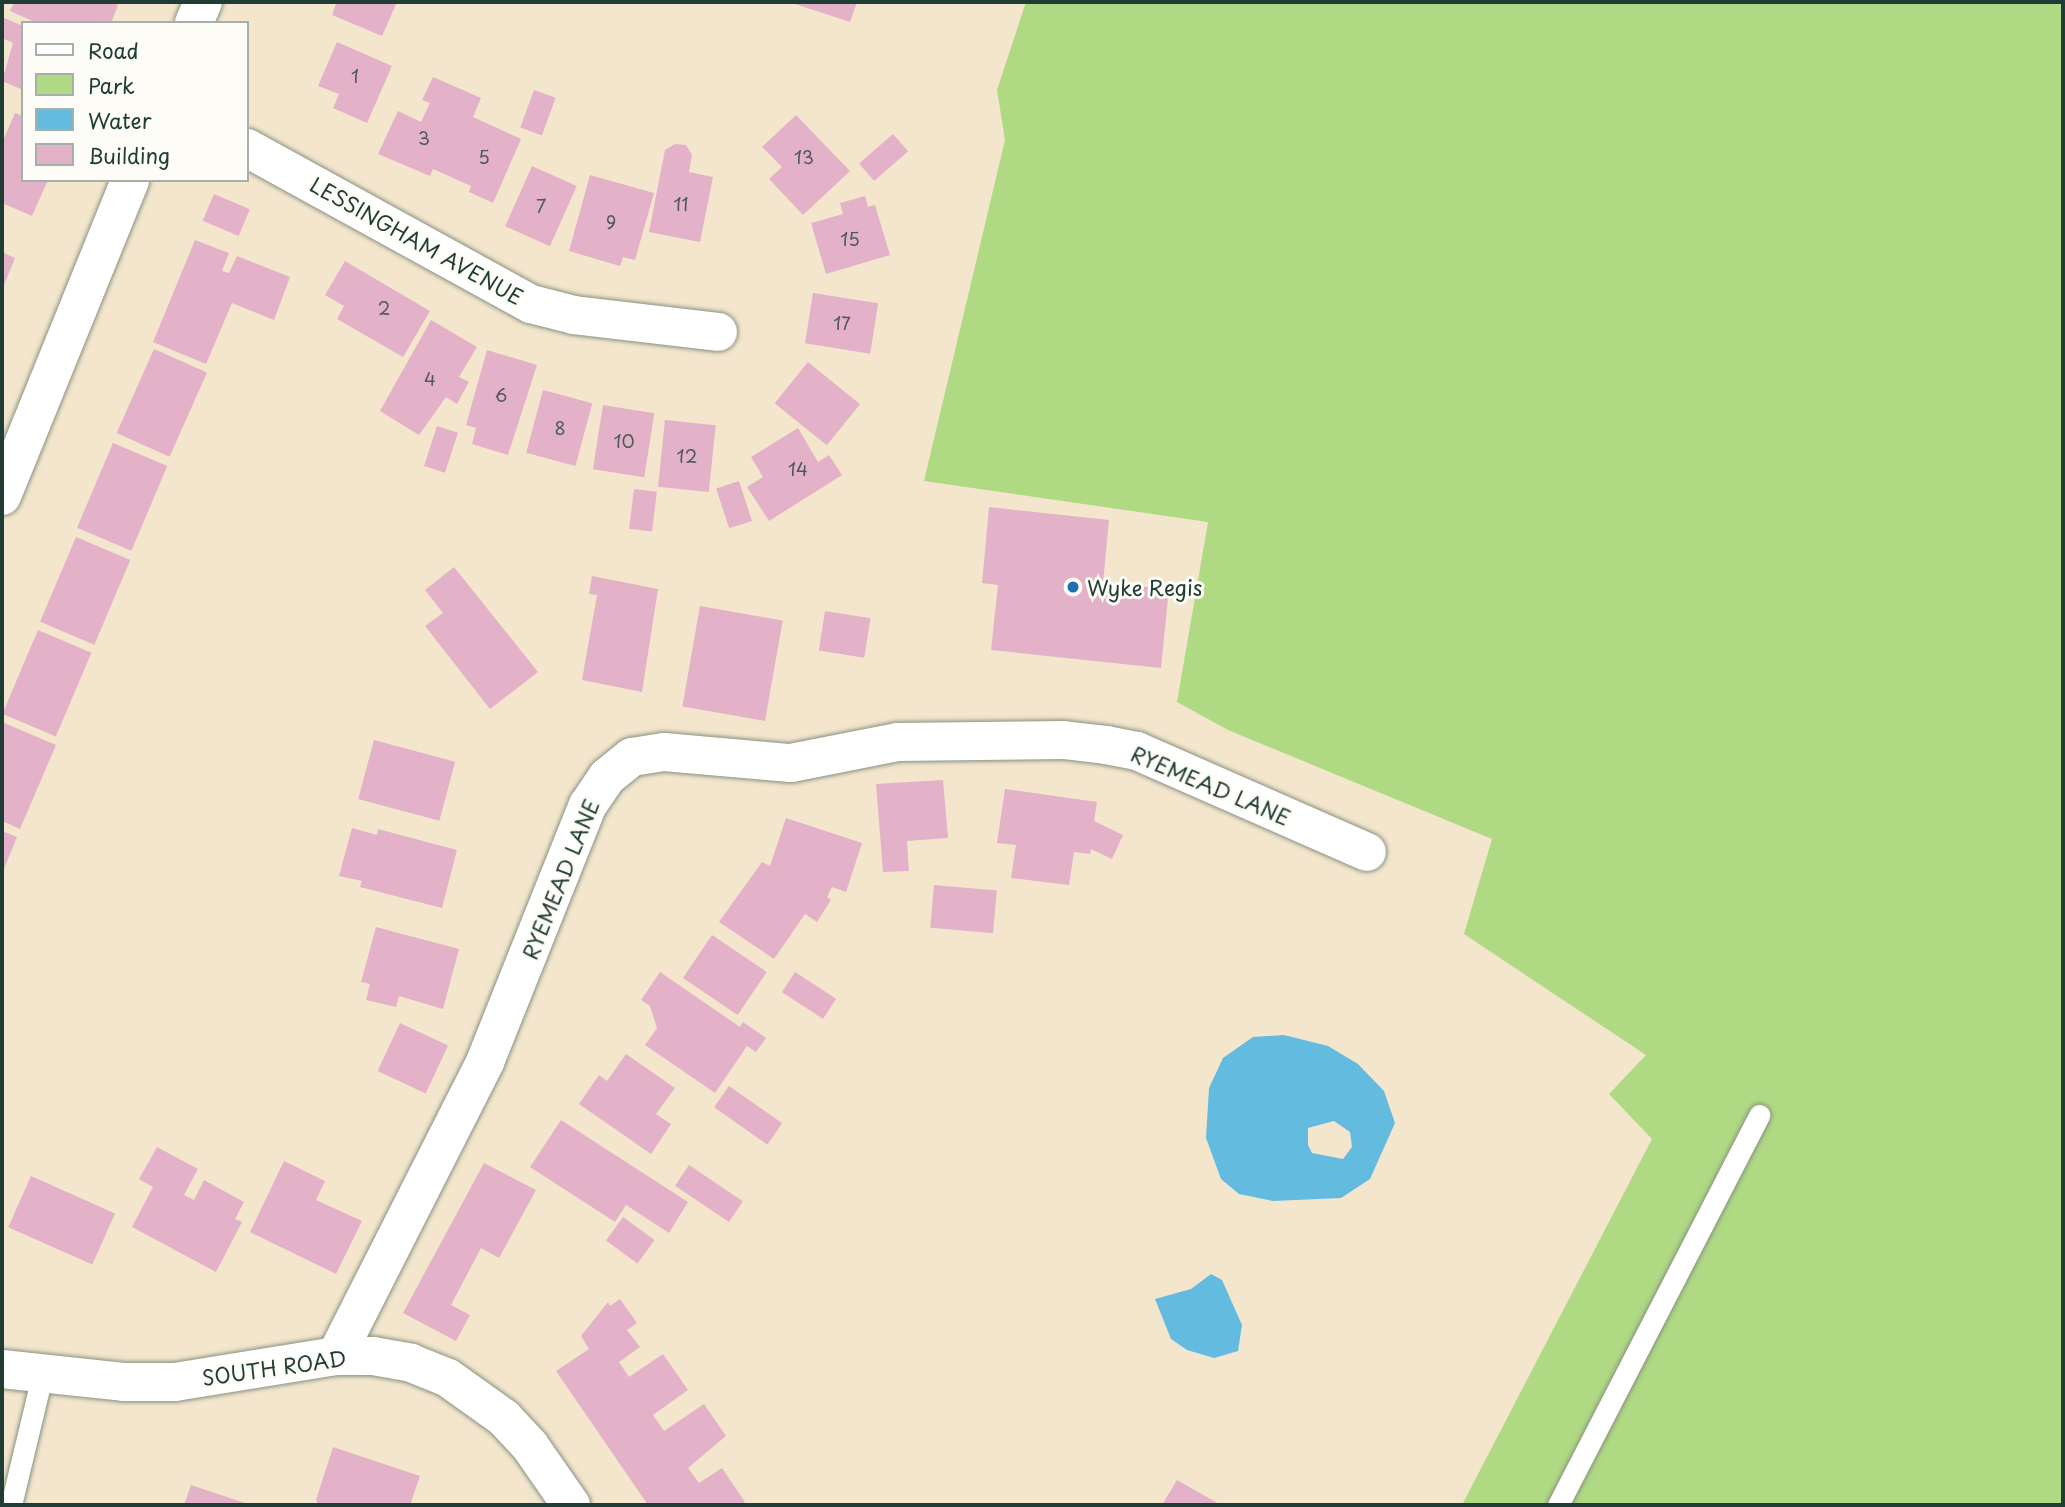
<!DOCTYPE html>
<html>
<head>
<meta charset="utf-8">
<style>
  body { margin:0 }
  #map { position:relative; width:2065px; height:1507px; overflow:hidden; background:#f3e6cd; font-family:"Playpen Sans",sans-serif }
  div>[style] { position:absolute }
  .green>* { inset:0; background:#b0d983 }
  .water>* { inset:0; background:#63bbe0 }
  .building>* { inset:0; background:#e3b2c8; transform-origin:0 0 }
  .roads { filter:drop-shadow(0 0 2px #899280) drop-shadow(0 0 2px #899280) }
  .lane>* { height:21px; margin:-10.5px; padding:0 10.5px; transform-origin:10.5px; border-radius:10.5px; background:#fff }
  .street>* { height:38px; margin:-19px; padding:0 19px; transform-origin:19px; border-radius:19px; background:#fff }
  .dots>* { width:19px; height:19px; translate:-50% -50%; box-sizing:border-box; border:4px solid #fdfcf7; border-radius:50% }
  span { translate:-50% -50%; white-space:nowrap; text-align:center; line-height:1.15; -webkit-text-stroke:6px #fdfcf7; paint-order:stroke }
  .number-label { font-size:18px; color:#505a59 }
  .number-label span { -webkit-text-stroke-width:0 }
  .street-label { font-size:21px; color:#1f3d34 }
  .poi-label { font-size:21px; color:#1f3d34 }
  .left { translate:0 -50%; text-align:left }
  .frame { position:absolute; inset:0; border:4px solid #1f3d34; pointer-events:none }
  .legend { position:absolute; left:21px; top:21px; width:228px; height:161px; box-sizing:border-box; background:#fdfcf7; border:2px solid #a4b0a9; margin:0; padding:9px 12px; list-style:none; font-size:21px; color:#1f3d34 }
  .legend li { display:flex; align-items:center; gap:14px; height:35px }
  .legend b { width:35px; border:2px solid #a4b0a9 }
</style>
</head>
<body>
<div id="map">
  <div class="green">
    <div style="clip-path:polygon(1026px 2px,2063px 2px,2063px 1505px,1462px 1505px,1652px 1139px,1609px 1094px,1646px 1055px,1464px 934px,1492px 839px,1228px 730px,1177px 702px,1208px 522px,924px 481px,1005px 140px,997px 90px)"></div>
  </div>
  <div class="water">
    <div style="clip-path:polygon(evenodd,1284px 1035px,1328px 1046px,1358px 1064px,1384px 1091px,1395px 1123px,1370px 1179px,1341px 1198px,1273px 1201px,1239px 1194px,1221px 1179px,1206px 1138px,1209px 1088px,1223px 1058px,1253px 1037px,1284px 1035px,1334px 1121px,1350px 1132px,1352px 1147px,1343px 1159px,1312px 1153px,1308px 1145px,1308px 1128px,1334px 1121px)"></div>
    <div style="clip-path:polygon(1211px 1274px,1222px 1280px,1242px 1325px,1238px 1351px,1214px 1358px,1187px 1350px,1171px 1339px,1155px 1299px,1191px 1289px)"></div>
  </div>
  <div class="building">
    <div style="clip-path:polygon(14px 2px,110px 2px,118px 5px,111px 23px,37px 23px,10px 11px)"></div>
    <div style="clip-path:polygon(331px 2px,397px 2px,382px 36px,332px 15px,336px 4px)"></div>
    <div style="clip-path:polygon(789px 2px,857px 2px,850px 22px)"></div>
    <div style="clip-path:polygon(2px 17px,23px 26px,23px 90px,2px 81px,13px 43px,2px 38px)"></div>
    <div style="clip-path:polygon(337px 42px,392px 66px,367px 123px,333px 108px,339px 94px,318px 86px)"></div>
    <div style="clip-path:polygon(433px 77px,481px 98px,473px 117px,521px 139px,493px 203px,469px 192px,471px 186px,433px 169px,430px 176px,378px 154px,398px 111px,421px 122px,430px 103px,422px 100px)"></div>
    <div style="left:534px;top:90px;width:23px;height:40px;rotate:20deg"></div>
    <div style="clip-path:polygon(15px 113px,23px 116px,23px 180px,48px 180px,32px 216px,2px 203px,2px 143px)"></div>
    <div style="clip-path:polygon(796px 115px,850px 171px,803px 215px,769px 179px,782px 167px,762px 147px)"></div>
    <div style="left:893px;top:134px;width:23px;height:45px;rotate:49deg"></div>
    <div style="clip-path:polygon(675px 144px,686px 145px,692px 155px,689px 172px,713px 177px,700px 242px,649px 232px,665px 150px)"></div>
    <div style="left:532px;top:166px;width:49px;height:66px;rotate:24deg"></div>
    <div style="clip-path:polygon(590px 175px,654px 193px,635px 260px,623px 257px,620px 266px,569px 251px)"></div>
    <div style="left:214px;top:194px;width:39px;height:29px;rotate:23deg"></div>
    <div style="clip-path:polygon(865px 196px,868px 207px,875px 205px,890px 255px,826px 274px,811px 223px,843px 214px,840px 203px)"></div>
    <div style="clip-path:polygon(195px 240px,229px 253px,222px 271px,229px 273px,237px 256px,290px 277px,274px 320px,232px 303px,206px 364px,153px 342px)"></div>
    <div style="clip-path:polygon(2px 252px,15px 258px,2px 290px)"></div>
    <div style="clip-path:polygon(345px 261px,430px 311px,403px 357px,337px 319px,344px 306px,325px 295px)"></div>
    <div style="left:813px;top:293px;width:66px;height:51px;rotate:9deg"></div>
    <div style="clip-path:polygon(431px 320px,477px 347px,459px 377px,469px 382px,457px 404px,446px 397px,419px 435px,380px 411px)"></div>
    <div style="left:154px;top:349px;width:58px;height:92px;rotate:24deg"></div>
    <div style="clip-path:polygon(487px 350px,537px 365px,508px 455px,472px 444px,476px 428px,466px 425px)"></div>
    <div style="left:808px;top:362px;width:67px;height:53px;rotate:39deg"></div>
    <div style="left:543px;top:390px;width:51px;height:65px;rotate:15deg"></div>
    <div style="left:603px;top:405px;width:52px;height:65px;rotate:9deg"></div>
    <div style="left:665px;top:420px;width:51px;height:67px;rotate:6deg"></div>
    <div style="left:437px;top:426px;width:22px;height:42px;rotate:18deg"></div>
    <div style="clip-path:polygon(798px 428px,818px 462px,829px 455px,842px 475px,769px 521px,747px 487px,763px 477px,751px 457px)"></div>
    <div style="left:113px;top:443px;width:59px;height:92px;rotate:23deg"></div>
    <div style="left:739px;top:481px;width:42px;height:24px;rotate:72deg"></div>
    <div style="left:634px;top:489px;width:23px;height:40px;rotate:7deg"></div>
    <div style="clip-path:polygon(989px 507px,1109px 520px,1103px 583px,1169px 589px,1161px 668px,991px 650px,998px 585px,982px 583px)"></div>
    <div style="left:76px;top:537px;width:59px;height:92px;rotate:23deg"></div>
    <div style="clip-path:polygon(454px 567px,538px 672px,490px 709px,425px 626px,443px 613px,425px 590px)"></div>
    <div style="clip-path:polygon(592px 576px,658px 589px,642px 692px,582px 680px,597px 595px,589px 594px)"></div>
    <div style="left:700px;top:606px;width:84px;height:102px;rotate:10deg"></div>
    <div style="left:825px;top:611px;width:46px;height:40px;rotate:9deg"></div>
    <div style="left:38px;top:630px;width:58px;height:91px;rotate:23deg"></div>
    <div style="clip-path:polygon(2px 722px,56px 745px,20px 829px,2px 821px)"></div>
    <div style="left:374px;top:740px;width:84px;height:61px;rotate:15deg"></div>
    <div style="clip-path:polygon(943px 780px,948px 838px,907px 841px,909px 871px,883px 872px,876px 784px)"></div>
    <div style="clip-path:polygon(1005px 789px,1097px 802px,1094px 821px,1123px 835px,1112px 859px,1091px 849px,1090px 854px,1074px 852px,1069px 885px,1011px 878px,1016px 845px,997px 843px)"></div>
    <div style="clip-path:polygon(786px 818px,862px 843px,846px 892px,832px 887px,827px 897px,831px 900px,817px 922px,805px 914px,774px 959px,719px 922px,762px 862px,770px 866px)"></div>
    <div style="clip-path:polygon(352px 828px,377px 835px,378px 829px,457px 850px,442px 908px,360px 887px,362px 881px,339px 876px)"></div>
    <div style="clip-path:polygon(2px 831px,17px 837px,2px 874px)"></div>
    <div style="left:934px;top:885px;width:63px;height:43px;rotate:5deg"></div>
    <div style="clip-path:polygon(376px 927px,459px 949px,443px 1009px,399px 996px,396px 1007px,366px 1000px,370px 984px,361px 982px)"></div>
    <div style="left:712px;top:935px;width:66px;height:52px;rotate:34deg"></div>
    <div style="clip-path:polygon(660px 972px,740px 1027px,743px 1022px,766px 1038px,756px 1052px,747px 1046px,715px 1093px,645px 1045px,657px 1028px,650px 1006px,641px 1000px)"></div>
    <div style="left:795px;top:972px;width:49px;height:24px;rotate:33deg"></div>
    <div style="left:400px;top:1023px;width:53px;height:53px;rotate:25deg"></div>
    <div style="clip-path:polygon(626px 1054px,675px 1088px,656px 1114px,671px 1124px,651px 1154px,579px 1104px,599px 1075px,607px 1081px)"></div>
    <div style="left:729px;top:1086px;width:65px;height:26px;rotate:35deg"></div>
    <div style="clip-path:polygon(561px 1120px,688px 1202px,669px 1233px,626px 1205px,615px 1222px,530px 1167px)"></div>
    <div style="clip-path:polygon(157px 1147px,198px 1169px,184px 1195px,194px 1200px,204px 1180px,244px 1202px,235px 1219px,242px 1222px,216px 1272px,132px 1227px,153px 1187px,139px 1179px)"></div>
    <div style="clip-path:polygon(284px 1161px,325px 1181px,316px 1200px,362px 1221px,336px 1274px,250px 1232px)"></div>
    <div style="clip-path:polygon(484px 1163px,536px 1190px,499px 1258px,481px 1248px,451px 1305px,470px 1315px,456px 1341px,403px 1313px)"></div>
    <div style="left:689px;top:1165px;width:65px;height:25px;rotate:34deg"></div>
    <div style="left:31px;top:1176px;width:92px;height:56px;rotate:24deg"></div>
    <div style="left:623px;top:1217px;width:39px;height:29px;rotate:36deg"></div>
    <div style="clip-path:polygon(620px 1299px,637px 1323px,627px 1330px,640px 1347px,619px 1362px,629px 1377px,663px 1354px,688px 1390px,653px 1415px,664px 1431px,704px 1404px,726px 1436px,688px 1468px,699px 1483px,722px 1468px,745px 1502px,741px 1505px,648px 1505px,556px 1371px,589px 1349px,581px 1336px,608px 1302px,610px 1306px)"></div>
    <div style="clip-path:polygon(333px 1447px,420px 1476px,410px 1505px,319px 1505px,316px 1500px)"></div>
    <div style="clip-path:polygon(1177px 1480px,1221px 1505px,1162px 1505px)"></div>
    <div style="clip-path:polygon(191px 1485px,251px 1505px,184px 1505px)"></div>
  </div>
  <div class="roads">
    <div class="lane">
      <div style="left:11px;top:1505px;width:133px;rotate:-76.5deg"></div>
      <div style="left:1558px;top:1505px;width:439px;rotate:-62.7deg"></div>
    </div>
    <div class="street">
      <div style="left:194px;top:23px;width:23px;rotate:-67deg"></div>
      <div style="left:247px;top:148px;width:324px;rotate:28.8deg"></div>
      <div style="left:531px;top:304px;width:44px;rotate:14.3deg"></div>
      <div style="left:574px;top:315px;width:145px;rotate:6.7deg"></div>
      <div style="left:2px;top:496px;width:341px;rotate:-67.9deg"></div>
      <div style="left:336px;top:1356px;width:330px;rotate:-63.1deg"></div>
      <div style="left:485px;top:1062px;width:277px;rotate:-68.2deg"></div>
      <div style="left:588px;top:805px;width:34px;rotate:-56deg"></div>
      <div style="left:607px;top:777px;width:32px;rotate:-39deg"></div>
      <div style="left:632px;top:757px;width:32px;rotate:-9deg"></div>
      <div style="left:664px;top:752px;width:127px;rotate:5deg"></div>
      <div style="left:791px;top:763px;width:108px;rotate:-11.2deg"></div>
      <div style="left:897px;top:742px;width:166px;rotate:-0.7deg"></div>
      <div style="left:1063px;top:740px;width:43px;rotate:6.6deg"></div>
      <div style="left:1106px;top:745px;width:32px;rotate:11deg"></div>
      <div style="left:1137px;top:751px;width:251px;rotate:23.7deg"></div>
      <div style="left:2px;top:1369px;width:122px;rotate:6.1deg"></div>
      <div style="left:123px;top:1382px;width:52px"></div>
      <div style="left:175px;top:1382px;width:163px;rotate:-9.2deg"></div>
      <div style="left:336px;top:1356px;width:37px"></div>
      <div style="left:373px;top:1356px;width:39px;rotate:10deg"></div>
      <div style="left:411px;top:1363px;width:40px;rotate:22deg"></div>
      <div style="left:448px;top:1378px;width:69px;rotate:35.5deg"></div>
      <div style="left:504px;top:1418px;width:38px;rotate:47deg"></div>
      <div style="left:530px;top:1446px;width:72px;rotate:55.2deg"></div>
    </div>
  </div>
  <div class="dots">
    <div style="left:1073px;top:587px;background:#1f6fb2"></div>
  </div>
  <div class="number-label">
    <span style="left:355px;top:76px">1</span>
    <span style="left:424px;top:138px">3</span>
    <span style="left:484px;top:157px">5</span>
    <span style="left:804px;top:157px">13</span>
    <span style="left:681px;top:204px">11</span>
    <span style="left:541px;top:206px">7</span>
    <span style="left:611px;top:222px">9</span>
    <span style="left:850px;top:239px">15</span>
    <span style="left:384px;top:308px">2</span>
    <span style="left:842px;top:323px">17</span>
    <span style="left:430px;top:379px">4</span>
    <span style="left:501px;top:395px">6</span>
    <span style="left:560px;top:428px">8</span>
    <span style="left:624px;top:441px">10</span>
    <span style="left:687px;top:456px">12</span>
    <span style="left:798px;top:469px">14</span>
  </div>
  <div class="street-label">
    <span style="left:417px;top:240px;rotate:29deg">LESSINGHAM AVENUE</span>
    <span style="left:1211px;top:785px;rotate:23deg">RYEMEAD LANE</span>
    <span style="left:560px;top:879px;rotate:-68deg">RYEMEAD LANE</span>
    <span style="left:274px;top:1367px;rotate:-8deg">SOUTH ROAD</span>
  </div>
  <div class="poi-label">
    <span class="left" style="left:1087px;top:587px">Wyke Regis</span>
  </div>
  <div class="frame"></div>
  <ul class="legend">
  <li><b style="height:9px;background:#fff"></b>Road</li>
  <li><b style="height:19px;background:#b0d983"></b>Park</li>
  <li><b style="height:19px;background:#63bbe0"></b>Water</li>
  <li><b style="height:19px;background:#e3b2c8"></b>Building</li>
  </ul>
</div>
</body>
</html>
